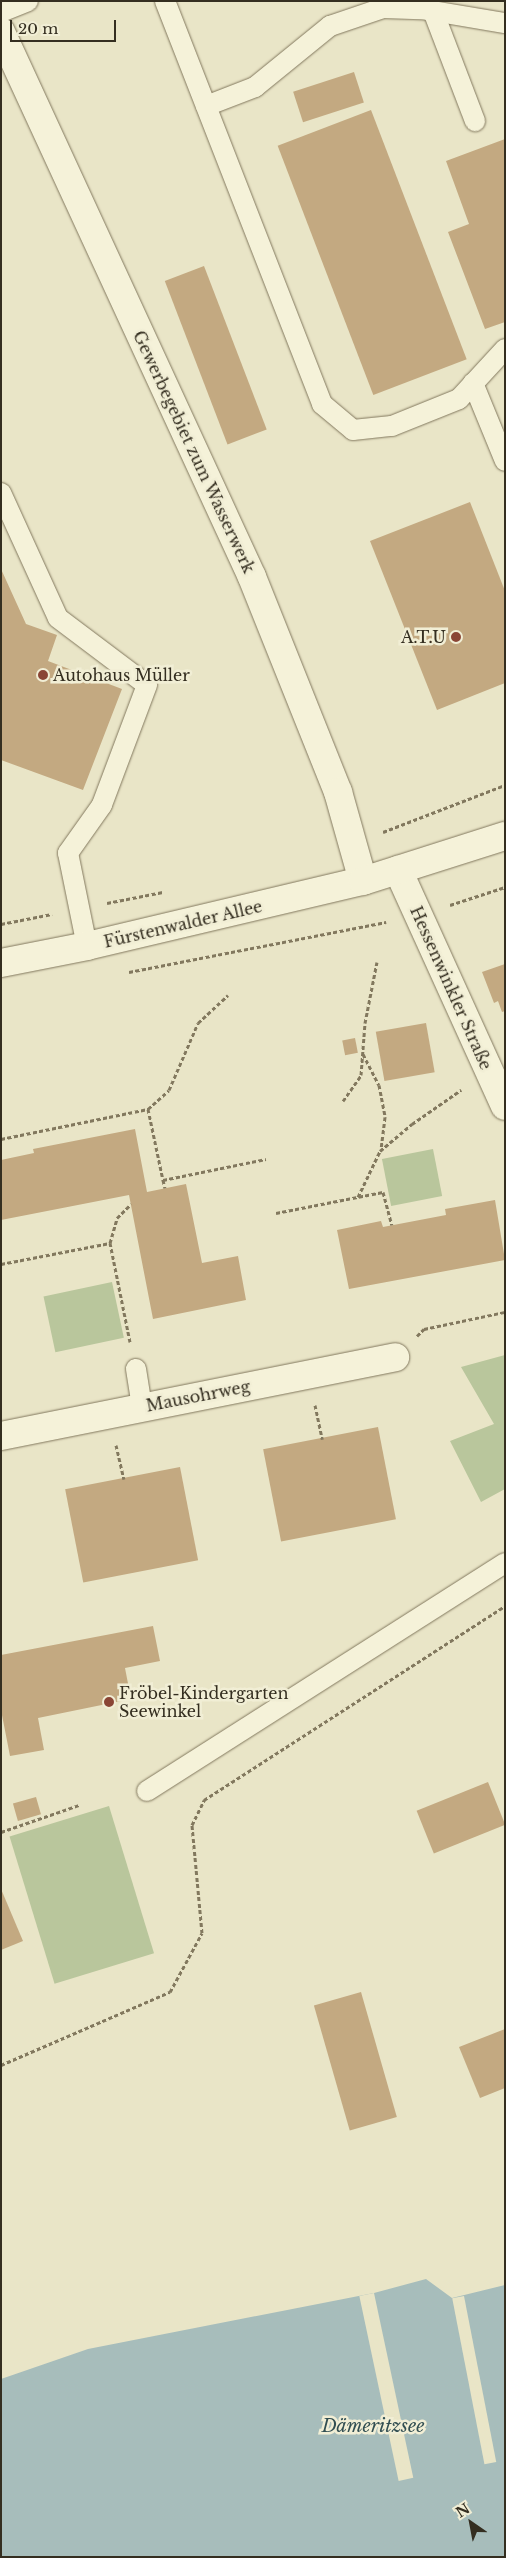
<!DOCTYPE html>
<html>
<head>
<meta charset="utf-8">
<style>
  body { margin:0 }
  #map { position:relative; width:506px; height:2558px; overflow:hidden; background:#e9e5c7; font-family:"Libre Baskerville",serif }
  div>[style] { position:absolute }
  .green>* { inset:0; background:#b9c69c; transform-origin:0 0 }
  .water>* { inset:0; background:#a7bdbb }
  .pier>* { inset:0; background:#e9e5c7; transform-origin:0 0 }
  .building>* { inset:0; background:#c3a981; transform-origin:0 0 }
  .path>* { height:3px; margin-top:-1.5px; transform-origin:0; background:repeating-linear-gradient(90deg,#82785e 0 4px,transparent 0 6.5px) }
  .roads { filter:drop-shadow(0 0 1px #82785e) drop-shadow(0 0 1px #82785e) }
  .lane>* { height:20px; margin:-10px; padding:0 10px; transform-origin:10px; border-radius:10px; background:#f5f2d9 }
  .street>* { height:28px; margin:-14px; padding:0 14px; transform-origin:14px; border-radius:14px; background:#f5f2d9 }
  .secondary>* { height:28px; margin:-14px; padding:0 14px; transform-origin:14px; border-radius:14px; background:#f5f2d9 }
  .dots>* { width:14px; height:14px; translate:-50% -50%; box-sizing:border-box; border:2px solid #f1eed5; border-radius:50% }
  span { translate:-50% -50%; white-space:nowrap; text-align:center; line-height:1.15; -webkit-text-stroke:5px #f1eed5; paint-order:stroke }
  .street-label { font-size:16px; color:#342e20 }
  .poi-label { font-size:16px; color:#342e20 }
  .right { translate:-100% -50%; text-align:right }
  .left { translate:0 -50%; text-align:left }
  .water-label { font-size:18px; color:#314e52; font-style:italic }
  .frame { position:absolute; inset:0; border:2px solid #342e20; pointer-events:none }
  .north { position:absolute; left:446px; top:2498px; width:50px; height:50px; -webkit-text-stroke:4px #f1eed5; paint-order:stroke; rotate:327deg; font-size:14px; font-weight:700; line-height:20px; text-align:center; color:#342e20 }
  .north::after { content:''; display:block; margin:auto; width:18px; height:22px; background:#342e20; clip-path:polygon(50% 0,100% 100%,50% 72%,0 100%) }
  .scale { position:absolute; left:10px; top:20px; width:106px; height:22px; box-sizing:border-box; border:2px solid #342e20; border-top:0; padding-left:6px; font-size:15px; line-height:18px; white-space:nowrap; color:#342e20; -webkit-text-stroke:4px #f1eed5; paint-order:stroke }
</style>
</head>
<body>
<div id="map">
  <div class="green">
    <div style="left:433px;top:1149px;width:48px;height:52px;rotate:79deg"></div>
    <div style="left:112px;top:1282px;width:57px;height:70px;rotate:78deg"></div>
    <div style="clip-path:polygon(505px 1355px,505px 1489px,481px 1502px,450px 1441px,494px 1424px,461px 1367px)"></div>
    <div style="left:109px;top:1806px;width:154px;height:104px;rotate:73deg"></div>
  </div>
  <div class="water">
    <div style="clip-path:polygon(426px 2279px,452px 2298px,505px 2285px,505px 2557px,1px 2557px,1px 2379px,88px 2349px,374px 2293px)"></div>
  </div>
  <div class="pier">
    <div style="left:374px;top:2293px;width:189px;height:15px;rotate:78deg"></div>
    <div style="left:464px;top:2296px;width:169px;height:12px;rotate:79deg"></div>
  </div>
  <div class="building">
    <div style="left:354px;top:72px;width:32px;height:64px;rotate:72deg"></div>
    <div style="left:371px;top:110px;width:267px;height:100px;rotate:69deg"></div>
    <div style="clip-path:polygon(505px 139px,505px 322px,485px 329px,448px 232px,469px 224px,446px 161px)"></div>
    <div style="left:204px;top:266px;width:175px;height:42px;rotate:69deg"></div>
    <div style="clip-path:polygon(470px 502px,505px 591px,505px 683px,437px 710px,370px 541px)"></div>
    <div style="clip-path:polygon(1px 569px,26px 624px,57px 635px,48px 661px,122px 689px,83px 790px,1px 760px)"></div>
    <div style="clip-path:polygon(505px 964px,505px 1011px,502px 1012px,498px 1001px,494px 1003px,482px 972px)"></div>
    <div style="left:426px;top:1023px;width:50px;height:51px;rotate:80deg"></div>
    <div style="left:355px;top:1038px;width:15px;height:13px;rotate:79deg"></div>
    <div style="clip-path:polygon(135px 1129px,147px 1192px,186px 1184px,202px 1263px,238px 1256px,246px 1300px,153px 1319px,129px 1195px,1px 1220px,1px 1160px,34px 1153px,33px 1149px)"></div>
    <div style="clip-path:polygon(495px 1200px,505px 1260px,349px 1289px,337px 1230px,381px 1221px,383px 1227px,446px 1215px,445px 1209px)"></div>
    <div style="left:378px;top:1427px;width:94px;height:117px;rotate:79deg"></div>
    <div style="left:180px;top:1467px;width:95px;height:117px;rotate:79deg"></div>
    <div style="clip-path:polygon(153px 1626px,160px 1661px,125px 1668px,131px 1699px,38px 1718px,44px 1750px,10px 1756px,1px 1710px,1px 1655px)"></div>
    <div style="left:488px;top:1782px;width:46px;height:77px;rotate:68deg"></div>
    <div style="left:36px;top:1797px;width:18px;height:24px;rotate:74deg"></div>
    <div style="clip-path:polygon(1px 1889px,23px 1941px,1px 1950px)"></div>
    <div style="left:361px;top:1992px;width:130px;height:49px;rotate:74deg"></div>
    <div style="clip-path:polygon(505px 2029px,505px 2088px,480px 2098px,459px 2047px)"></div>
  </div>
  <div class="path">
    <div style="left:383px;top:832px;width:131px;rotate:-21.1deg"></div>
    <div style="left:107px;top:903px;width:57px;rotate:-11.1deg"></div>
    <div style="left:450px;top:905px;width:58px;rotate:-18.1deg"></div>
    <div style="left:1px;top:924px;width:52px;rotate:-11.1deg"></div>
    <div style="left:129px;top:972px;width:262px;rotate:-11deg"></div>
    <div style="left:363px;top:1054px;width:35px;rotate:63deg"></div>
    <div style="left:379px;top:1085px;width:33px;rotate:79deg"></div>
    <div style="left:385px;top:1117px;width:33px;rotate:97deg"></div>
    <div style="left:343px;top:1101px;width:32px;rotate:-55deg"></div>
    <div style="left:361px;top:1075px;width:52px;rotate:-85.6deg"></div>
    <div style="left:365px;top:1023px;width:62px;rotate:-78.9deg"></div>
    <div style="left:148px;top:1109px;width:28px;rotate:-42deg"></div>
    <div style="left:169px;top:1090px;width:73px;rotate:-66.6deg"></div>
    <div style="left:198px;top:1023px;width:41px;rotate:-43deg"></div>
    <div style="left:1px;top:1139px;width:150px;rotate:-11.5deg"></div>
    <div style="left:148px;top:1109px;width:73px;rotate:78.1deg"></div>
    <div style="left:163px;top:1180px;width:105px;rotate:-11.5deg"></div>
    <div style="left:163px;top:1180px;width:8px;rotate:76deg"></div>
    <div style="left:358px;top:1197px;width:51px;rotate:-64.4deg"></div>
    <div style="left:380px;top:1151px;width:42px;rotate:-40.2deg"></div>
    <div style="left:412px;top:1124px;width:60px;rotate:-34.8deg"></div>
    <div style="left:276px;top:1213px;width:109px;rotate:-11.1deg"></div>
    <div style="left:383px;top:1192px;width:34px;rotate:75deg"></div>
    <div style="left:1px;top:1264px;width:111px;rotate:-10.9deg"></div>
    <div style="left:417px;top:1336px;width:10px;rotate:-45deg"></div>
    <div style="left:424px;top:1329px;width:83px;rotate:-11.9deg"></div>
    <div style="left:130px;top:1342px;width:101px;rotate:-101.4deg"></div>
    <div style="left:110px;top:1243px;width:26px;rotate:-74deg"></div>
    <div style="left:117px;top:1218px;width:20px;rotate:-45deg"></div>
    <div style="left:315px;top:1405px;width:35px;rotate:78deg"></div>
    <div style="left:116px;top:1445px;width:35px;rotate:77deg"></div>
    <div style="left:1px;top:1832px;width:83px;rotate:-19.1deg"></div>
    <div style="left:1px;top:2065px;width:184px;rotate:-23.4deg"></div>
    <div style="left:170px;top:1992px;width:67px;rotate:-61.5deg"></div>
    <div style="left:202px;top:1933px;width:108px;rotate:-95.3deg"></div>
    <div style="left:192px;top:1825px;width:28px;rotate:-64deg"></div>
    <div style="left:204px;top:1800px;width:358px;rotate:-32.8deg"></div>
  </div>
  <div class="roads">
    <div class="lane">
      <div style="left:165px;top:1px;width:433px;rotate:68.7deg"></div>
      <div style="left:322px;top:404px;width:40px;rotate:40deg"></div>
      <div style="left:353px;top:430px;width:39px;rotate:-6deg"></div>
      <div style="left:392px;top:426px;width:72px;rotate:-21.9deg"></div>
      <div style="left:459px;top:399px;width:68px;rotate:-47.4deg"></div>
      <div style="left:433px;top:11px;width:118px;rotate:69.1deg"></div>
      <div style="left:1px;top:12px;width:29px;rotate:-22deg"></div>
      <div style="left:206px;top:106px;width:53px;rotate:-21.2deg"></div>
      <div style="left:255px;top:87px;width:97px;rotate:-39.1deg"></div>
      <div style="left:330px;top:26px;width:56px;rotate:-18.8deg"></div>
      <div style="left:383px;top:8px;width:38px;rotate:2deg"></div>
      <div style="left:421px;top:9px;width:85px;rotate:9.5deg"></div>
      <div style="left:473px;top:383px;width:84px;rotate:67.7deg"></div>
      <div style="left:1px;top:493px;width:137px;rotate:65.5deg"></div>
      <div style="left:58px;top:618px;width:111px;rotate:37deg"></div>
      <div style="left:147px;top:685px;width:128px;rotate:110.6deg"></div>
      <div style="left:102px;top:805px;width:59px;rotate:125.3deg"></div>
      <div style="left:68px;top:853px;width:95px;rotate:78.5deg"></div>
      <div style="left:136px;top:1369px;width:39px;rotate:81deg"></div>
      <div style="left:147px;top:1791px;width:424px;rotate:-32.5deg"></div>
    </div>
    <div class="street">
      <div style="left:1px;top:32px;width:600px;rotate:65.27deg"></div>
      <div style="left:252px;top:577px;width:232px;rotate:68.2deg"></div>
      <div style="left:338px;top:792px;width:92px;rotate:74.3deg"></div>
      <div style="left:398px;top:870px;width:259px;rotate:65.6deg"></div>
      <div style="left:1px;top:1436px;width:402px;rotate:-11.3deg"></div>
    </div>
    <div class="secondary">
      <div style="left:1px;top:963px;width:88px;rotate:-11.2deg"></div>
      <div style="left:87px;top:946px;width:284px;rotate:-13.3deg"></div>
      <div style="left:363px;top:881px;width:149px;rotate:-17.6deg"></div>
    </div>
  </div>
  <div class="dots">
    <div style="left:456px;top:637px;background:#8a4535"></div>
    <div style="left:43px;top:675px;background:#8a4535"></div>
    <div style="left:109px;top:1702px;background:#8a4535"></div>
  </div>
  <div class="street-label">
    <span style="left:194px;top:452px;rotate:65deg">Gewerbegebiet zum Wasserwerk</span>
    <span style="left:183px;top:924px;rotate:-13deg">Fürstenwalder Allee</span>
    <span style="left:451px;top:988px;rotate:66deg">Hessenwinkler Straße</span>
    <span style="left:198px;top:1396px;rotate:-11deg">Mausohrweg</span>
  </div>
  <div class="poi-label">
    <span class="right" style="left:446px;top:637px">A.T.U</span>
    <span class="left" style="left:53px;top:675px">Autohaus Müller</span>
    <span class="left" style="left:119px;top:1702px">Fröbel-Kindergarten<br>Seewinkel</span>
  </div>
  <div class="water-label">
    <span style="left:373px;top:2426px">Dämeritzsee</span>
  </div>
  <div class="frame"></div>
  <div class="north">N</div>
  <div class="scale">20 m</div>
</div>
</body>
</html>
